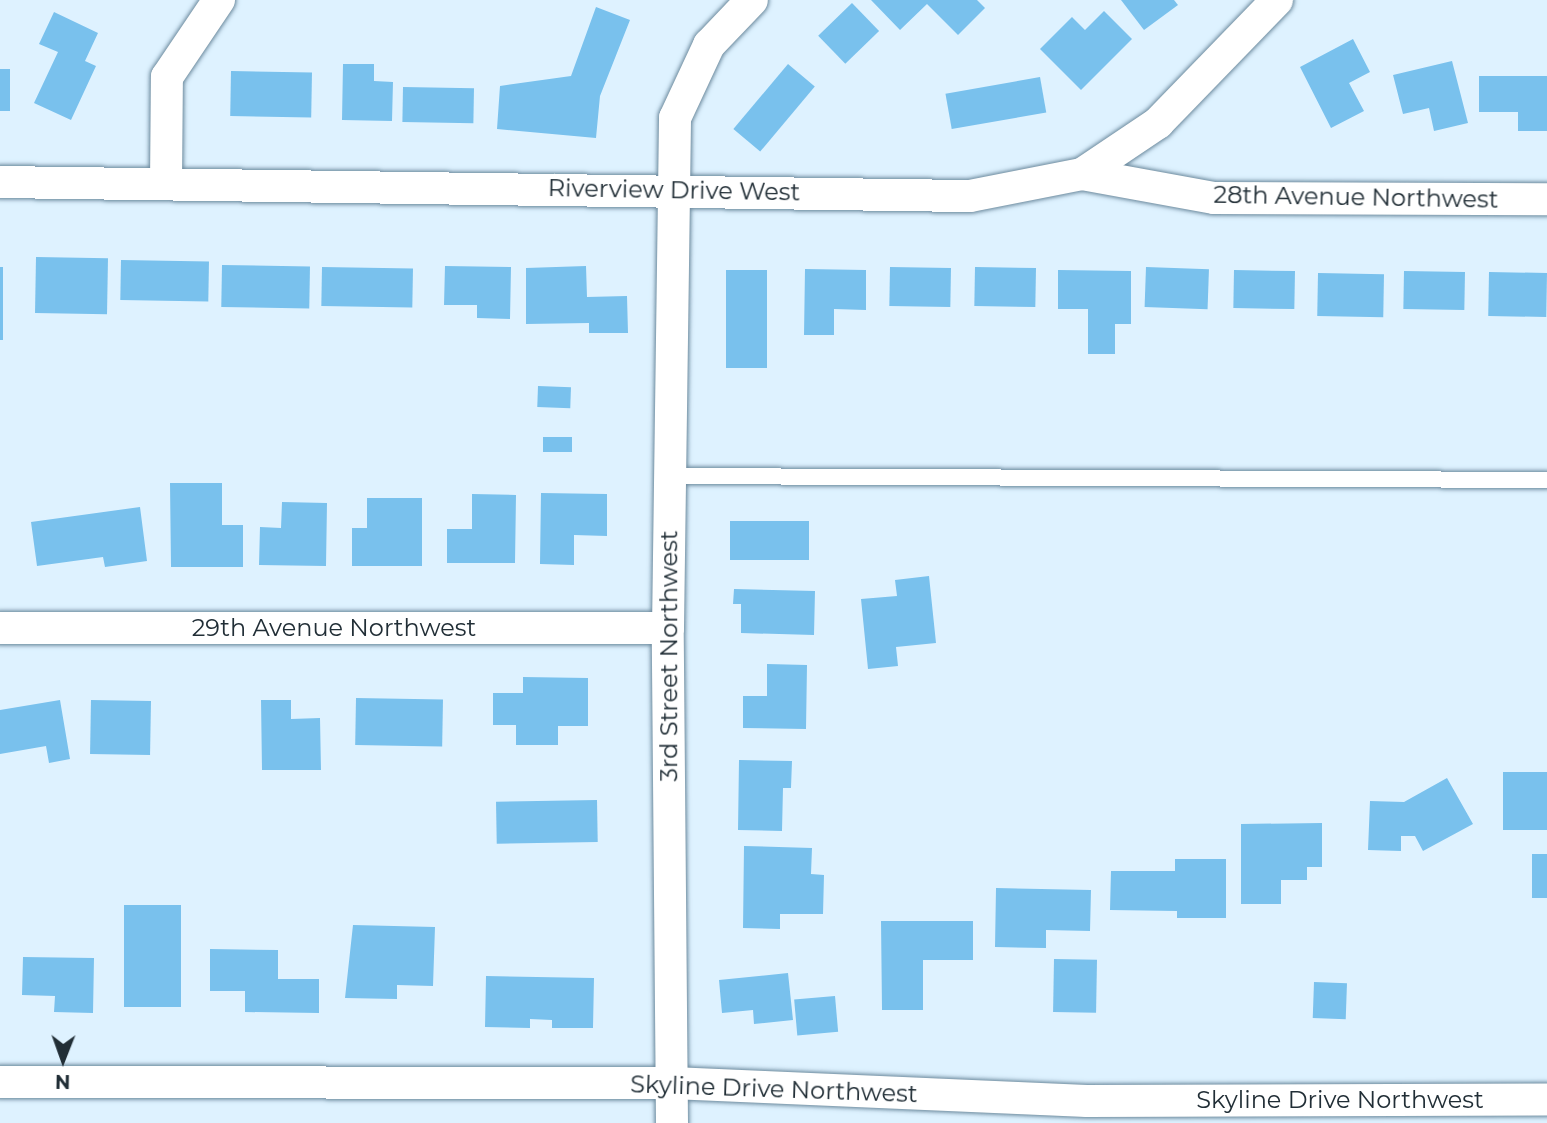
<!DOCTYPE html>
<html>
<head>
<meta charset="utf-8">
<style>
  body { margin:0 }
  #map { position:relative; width:1547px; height:1123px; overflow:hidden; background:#def2ff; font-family:Montserrat,sans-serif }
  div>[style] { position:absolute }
  .building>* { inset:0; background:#79c1ed; transform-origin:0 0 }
  .roads { filter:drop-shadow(0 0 2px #6c8a9e) drop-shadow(0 0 2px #6c8a9e) }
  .service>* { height:16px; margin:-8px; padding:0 8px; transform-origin:8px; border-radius:8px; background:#fff }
  .minor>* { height:32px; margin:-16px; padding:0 16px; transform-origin:16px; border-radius:16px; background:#fff }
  span { translate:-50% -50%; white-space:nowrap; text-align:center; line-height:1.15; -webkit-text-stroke:5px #fff; paint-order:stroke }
  .street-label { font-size:24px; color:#212e36 }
  .north { position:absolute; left:28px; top:1025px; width:70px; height:70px; -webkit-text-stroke:5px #fff; paint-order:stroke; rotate:181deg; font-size:19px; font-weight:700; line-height:28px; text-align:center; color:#212e36 }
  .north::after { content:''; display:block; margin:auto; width:24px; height:32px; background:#212e36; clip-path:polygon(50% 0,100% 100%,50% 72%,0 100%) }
</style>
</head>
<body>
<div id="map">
  <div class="building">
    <div style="clip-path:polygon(871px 0,977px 0,985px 8px,958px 35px,927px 4px,900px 30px)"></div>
    <div style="clip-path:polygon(1121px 0,1174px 0,1178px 5px,1144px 30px)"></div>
    <div style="left:852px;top:3px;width:39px;height:47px;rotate:46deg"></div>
    <div style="clip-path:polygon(596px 7px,630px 20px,600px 96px,596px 138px,497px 129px,500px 86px,571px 76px)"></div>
    <div style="clip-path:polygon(1104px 11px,1132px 39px,1081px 90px,1040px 49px,1072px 17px,1085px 30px)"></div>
    <div style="clip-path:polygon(54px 12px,98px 33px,85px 61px,96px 66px,71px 120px,34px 103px,58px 52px,39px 44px)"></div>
    <div style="clip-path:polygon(1353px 39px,1370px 72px,1349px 83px,1364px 111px,1331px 128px,1300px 67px)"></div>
    <div style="clip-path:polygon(1452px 61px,1468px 123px,1434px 131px,1429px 108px,1403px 114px,1393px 75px)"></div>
    <div style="clip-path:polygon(343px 64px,374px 64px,374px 81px,393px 82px,392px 121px,342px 120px)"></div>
    <div style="left:788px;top:64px;width:35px;height:85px;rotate:40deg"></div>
    <div style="left:0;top:69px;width:10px;height:42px"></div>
    <div style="left:231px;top:71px;width:81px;height:45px;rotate:1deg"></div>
    <div style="clip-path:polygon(1479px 76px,1547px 76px,1547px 131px,1518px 131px,1518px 112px,1479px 112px)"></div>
    <div style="left:1040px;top:77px;width:36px;height:96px;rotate:80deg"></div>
    <div style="left:403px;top:87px;width:71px;height:35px;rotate:1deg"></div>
    <div style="left:36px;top:257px;width:72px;height:56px;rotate:1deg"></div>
    <div style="left:121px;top:260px;width:88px;height:40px;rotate:1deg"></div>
    <div style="left:222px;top:265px;width:88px;height:42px;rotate:1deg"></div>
    <div style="clip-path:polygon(445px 266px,511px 267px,510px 319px,477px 318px,477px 305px,444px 305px)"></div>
    <div style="clip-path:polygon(586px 266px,587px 297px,627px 296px,628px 333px,589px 333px,589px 323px,526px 324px,526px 268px)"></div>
    <div style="left:0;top:267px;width:3px;height:73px"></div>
    <div style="left:322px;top:267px;width:91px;height:39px;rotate:1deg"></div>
    <div style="left:890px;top:267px;width:61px;height:39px;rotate:1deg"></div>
    <div style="left:975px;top:267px;width:61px;height:39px;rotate:1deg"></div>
    <div style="left:1146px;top:267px;width:63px;height:40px;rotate:2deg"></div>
    <div style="clip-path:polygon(805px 269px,866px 270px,866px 310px,834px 309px,834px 335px,804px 335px)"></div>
    <div style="left:726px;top:270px;width:41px;height:98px"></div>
    <div style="clip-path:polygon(1058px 270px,1131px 271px,1131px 324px,1115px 324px,1115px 354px,1088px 354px,1088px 309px,1058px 309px)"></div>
    <div style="left:1234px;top:270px;width:61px;height:38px;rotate:1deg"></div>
    <div style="left:1404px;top:271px;width:61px;height:38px;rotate:1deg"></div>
    <div style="left:1489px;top:272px;width:58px;height:44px;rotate:1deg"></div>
    <div style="left:1318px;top:273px;width:66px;height:43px;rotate:1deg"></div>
    <div style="left:538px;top:386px;width:33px;height:21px;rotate:2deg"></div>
    <div style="left:543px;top:437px;width:29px;height:15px"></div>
    <div style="clip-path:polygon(170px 483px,222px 483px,222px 525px,243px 525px,243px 567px,171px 567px)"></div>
    <div style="clip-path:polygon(541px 493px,607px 494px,607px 536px,574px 535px,574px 565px,540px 564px)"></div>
    <div style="clip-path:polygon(472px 494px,516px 495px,515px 563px,447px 563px,447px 529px,472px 529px)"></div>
    <div style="clip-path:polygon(367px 498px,422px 498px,422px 566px,352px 566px,352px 528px,367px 528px)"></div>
    <div style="clip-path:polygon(282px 502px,327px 503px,326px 566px,259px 565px,260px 527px,281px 528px)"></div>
    <div style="clip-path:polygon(140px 507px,147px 561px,105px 567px,103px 557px,37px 566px,31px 522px)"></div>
    <div style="left:730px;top:521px;width:79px;height:39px"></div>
    <div style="clip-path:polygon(929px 576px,936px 643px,896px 647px,898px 666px,868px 669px,861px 599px,897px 596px,895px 580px)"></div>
    <div style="clip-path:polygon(734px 589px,815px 591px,814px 635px,741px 633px,741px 604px,733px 604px)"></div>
    <div style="clip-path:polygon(767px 664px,807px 665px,806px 729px,743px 728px,743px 696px,767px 696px)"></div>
    <div style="clip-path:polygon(523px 677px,588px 678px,588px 726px,558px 726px,558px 745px,516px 745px,516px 725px,493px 725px,493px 693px,523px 693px)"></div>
    <div style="left:356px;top:698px;width:87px;height:47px;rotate:1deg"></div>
    <div style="clip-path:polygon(60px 700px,70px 759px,49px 763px,46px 746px,0 754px,0 710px)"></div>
    <div style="left:91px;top:700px;width:60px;height:54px;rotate:1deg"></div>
    <div style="clip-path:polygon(261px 700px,291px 700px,291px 719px,320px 718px,321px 770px,262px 770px)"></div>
    <div style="clip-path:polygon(739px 760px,792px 761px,791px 788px,783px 788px,782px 831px,738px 830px)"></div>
    <div style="left:1503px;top:772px;width:44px;height:58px"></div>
    <div style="clip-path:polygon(1447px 778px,1473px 824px,1423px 851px,1415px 836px,1401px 836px,1401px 851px,1368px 850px,1370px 801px,1404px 802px)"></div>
    <div style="left:597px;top:800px;width:42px;height:101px;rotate:89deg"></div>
    <div style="clip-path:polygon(1322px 823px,1322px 867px,1307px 867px,1307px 880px,1281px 880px,1281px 904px,1241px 904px,1241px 824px)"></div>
    <div style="clip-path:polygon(744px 846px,812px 848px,811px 874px,824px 875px,823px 914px,780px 914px,780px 929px,743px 928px)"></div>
    <div style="left:1547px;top:854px;width:44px;height:15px;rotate:90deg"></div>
    <div style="clip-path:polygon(1175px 859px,1226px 859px,1226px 918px,1177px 918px,1177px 911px,1110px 910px,1111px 871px,1175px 871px)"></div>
    <div style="clip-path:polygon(996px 888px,1091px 890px,1090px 931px,1046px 930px,1046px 948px,995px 947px)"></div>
    <div style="left:124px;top:905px;width:57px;height:102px"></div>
    <div style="clip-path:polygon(881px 921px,973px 921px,973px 960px,923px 960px,923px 1010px,882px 1010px)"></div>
    <div style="clip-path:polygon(353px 925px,435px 927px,433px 986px,397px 985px,397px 999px,345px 998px)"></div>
    <div style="clip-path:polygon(210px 949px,278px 950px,278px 979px,319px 979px,319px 1013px,245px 1012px,245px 991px,210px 991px)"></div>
    <div style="clip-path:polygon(23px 957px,94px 958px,93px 1013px,54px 1012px,55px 996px,22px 995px)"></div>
    <div style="left:1054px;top:959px;width:43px;height:53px;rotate:1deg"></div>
    <div style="clip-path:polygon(788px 973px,793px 1020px,754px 1024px,753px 1010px,722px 1013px,719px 980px)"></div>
    <div style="clip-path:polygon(486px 976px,594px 978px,593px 1028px,552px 1028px,552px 1020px,530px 1019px,530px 1028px,485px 1027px)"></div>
    <div style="left:1314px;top:982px;width:33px;height:36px;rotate:2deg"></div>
    <div style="left:835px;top:996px;width:36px;height:41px;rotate:85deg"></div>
  </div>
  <div class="roads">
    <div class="service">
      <div style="left:669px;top:476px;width:878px;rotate:0.26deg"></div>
    </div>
    <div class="minor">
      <div style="left:1082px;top:174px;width:134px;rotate:10.3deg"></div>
      <div style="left:1214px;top:198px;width:333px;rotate:0.2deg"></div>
      <div style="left:0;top:182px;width:970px;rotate:0.83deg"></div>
      <div style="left:970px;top:196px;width:114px;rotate:-11.1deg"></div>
      <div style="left:1082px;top:174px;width:92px;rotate:-33.9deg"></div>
      <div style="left:1158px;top:123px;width:171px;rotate:-45.9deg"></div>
      <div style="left:166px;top:183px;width:106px;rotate:-89.5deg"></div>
      <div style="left:167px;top:77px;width:93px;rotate:-56deg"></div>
      <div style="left:0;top:628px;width:668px"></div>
      <div style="left:0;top:1082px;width:672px;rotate:0.09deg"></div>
      <div style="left:672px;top:1083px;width:415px;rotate:2.5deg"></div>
      <div style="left:1087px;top:1101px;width:460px;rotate:-0.2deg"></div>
      <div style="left:672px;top:1123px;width:495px;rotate:-90.5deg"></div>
      <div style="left:668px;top:628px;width:510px;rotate:-89.21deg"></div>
      <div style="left:675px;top:118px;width:81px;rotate:-65deg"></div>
      <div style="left:709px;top:45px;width:62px;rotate:-46.3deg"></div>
    </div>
  </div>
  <div class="street-label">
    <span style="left:674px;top:190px;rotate:1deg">Riverview Drive West</span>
    <span style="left:1356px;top:197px;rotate:1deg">28th Avenue Northwest</span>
    <span style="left:334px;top:628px">29th Avenue Northwest</span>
    <span style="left:669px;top:656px;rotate:-90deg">3rd Street Northwest</span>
    <span style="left:774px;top:1089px;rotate:2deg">Skyline Drive Northwest</span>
    <span style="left:1340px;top:1100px">Skyline Drive Northwest</span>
  </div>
  <div class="north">N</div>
</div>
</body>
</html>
